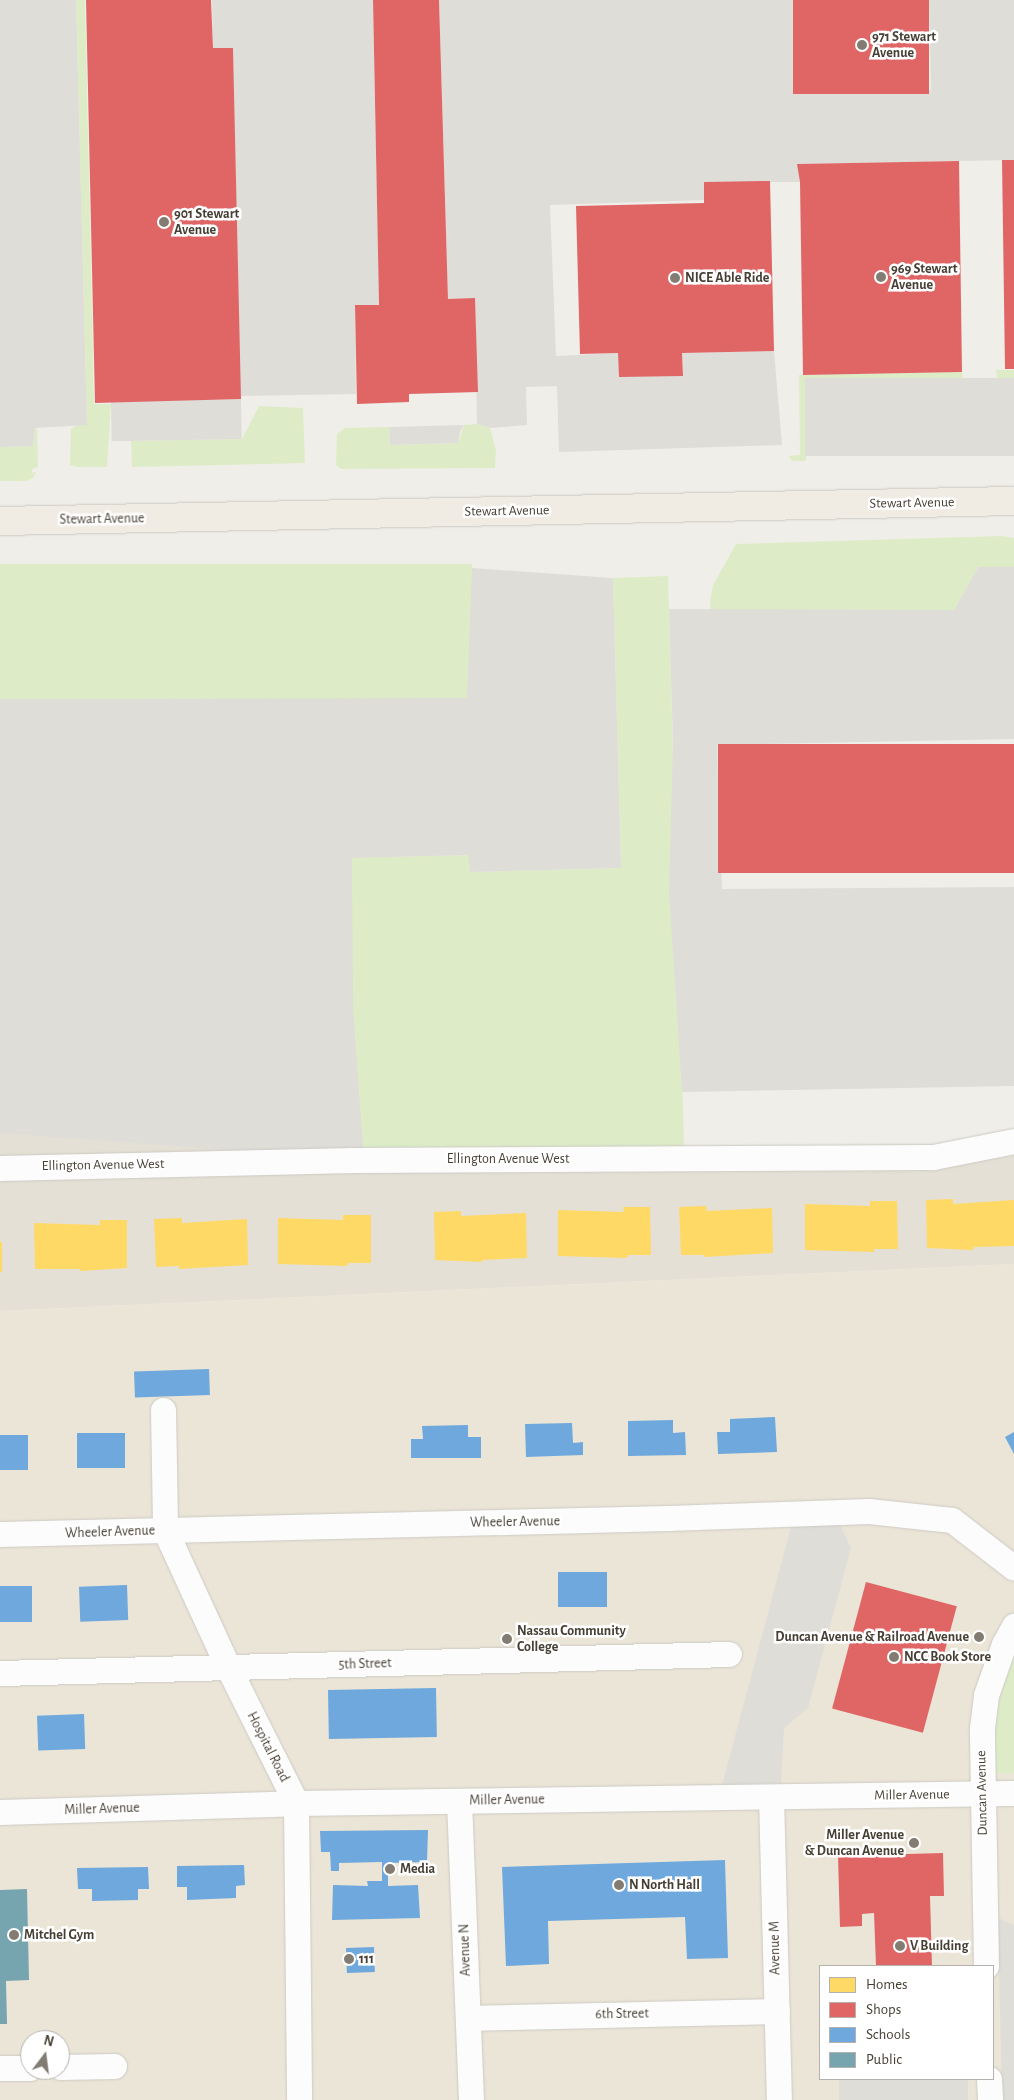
<!DOCTYPE html>
<html>
<head>
<meta charset="utf-8">
<style>
  body { margin:0 }
  #map { position:relative; width:1014px; height:2100px; overflow:hidden; background:#f0eee8; font-family:"Alegreya Sans",sans-serif }
  div>[style] { position:absolute }
  .residential>* { inset:0; background:#e5e0d5 }
  .education>* { inset:0; background:#ebe5d7 }
  .green>* { inset:0; background:#ddecc7; transform-origin:0 0 }
  .parking>* { inset:0; background:#dfddd8; transform-origin:0 0 }
  .homes>* { inset:0; background:#ffd966; transform-origin:0 0 }
  .shops>* { inset:0; background:#e06666; transform-origin:0 0 }
  .schools>* { inset:0; background:#6fa8dc; transform-origin:0 0 }
  .public>* { inset:0; background:#76a5af }
  .roads { filter:drop-shadow(0 0 1px #cccac4) drop-shadow(0 0 1px #cccac4) }
  .minor>* { height:25px; margin:-12.5px; padding:0 12.5px; transform-origin:12.5px; border-radius:12.5px; background:#fdfcfc }
  .major>* { height:28px; margin:-14px; padding:0 14px; transform-origin:14px; border-radius:14px; background:#f1ece3 }
  .dots>* { width:14px; height:14px; translate:-50% -50%; box-sizing:border-box; border:2px solid #fff; border-radius:50% }
  span { translate:-50% -50%; white-space:nowrap; text-align:center; line-height:1.15; -webkit-text-stroke:5px #fff; paint-order:stroke }
  .poi-label { font-size:14px; color:#463f34; font-weight:700 }
  .left { translate:0 -50%; text-align:left }
  .right { translate:-100% -50%; text-align:right }
  .street-label { font-size:14px; color:#463f34 }
  .legend { position:absolute; left:819px; top:1965px; width:175px; height:115px; box-sizing:border-box; background:#fff; border:1px solid #b5b2ae; margin:0; padding:6px 9px; list-style:none; font-size:15px; color:#463f34 }
  .legend li { display:flex; align-items:center; gap:10px; height:25px }
  .legend b { width:25px; border:1px solid #b5b2ae }
  .north { position:absolute; left:20px; top:2030px; width:50px; height:50px; box-sizing:border-box; background:#fff; border:1px solid #b5b2ae; border-radius:50%; rotate:15deg; font-size:14px; font-weight:700; line-height:20px; text-align:center; color:#463f34 }
  .north::after { content:''; display:block; margin:auto; width:18px; height:22px; background:#827c73; clip-path:polygon(50% 0,100% 100%,50% 72%,0 100%) }
</style>
</head>
<body>
<div id="map">
  <div class="residential">
    <div style="clip-path:polygon(0 1132px,684px 1146px,1014px 1144px,1014px 1264px,0 1311px)"></div>
  </div>
  <div class="education">
    <div style="clip-path:polygon(evenodd,1014px 1264px,1014px 2100px,0 2100px,0 1311px,1014px 1264px,820px 1966px,993px 1966px,993px 2079px,820px 2079px,820px 1966px,1014px 1264px,30px 2040px,60px 2040px,60px 2070px,30px 2070px,30px 2040px)"></div>
  </div>
  <div class="green">
    <div style="clip-path:polygon(76px 0,85px 0,94px 404px,111px 404px,107px 467px,78px 467px,70px 465px,71px 429px,75px 426px,87px 424px)"></div>
    <div style="clip-path:polygon(996px 370px,1014px 370px,1014px 378px,997px 379px)"></div>
    <div style="clip-path:polygon(962px 372px,963px 379px,805px 382px,806px 445px,965px 446px,806px 451px,806px 461px,792px 461px,789px 456px,800px 455px,799px 375px)"></div>
    <div style="clip-path:polygon(259px 406px,303px 408px,305px 463px,132px 467px,131px 441px,242px 439px)"></div>
    <div style="clip-path:polygon(477px 424px,490px 428px,496px 450px,495px 468px,341px 469px,336px 465px,337px 434px,345px 428px,389px 427px,390px 445px,458px 443px,464px 425px)"></div>
    <div style="clip-path:polygon(35px 428px,37px 429px,38px 467px,32px 469px,32px 473px,36px 472px,33px 478px,26px 481px,0 481px,0 447px,33px 446px)"></div>
    <div style="clip-path:polygon(1002px 536px,1014px 538px,1014px 568px,978px 567px,954px 610px,725px 610px,711px 615px,710px 601px,713px 585px,736px 544px)"></div>
    <div style="left:0;top:564px;width:472px;height:135px"></div>
    <div style="clip-path:polygon(668px 576px,684px 1146px,351px 1154px,342px 858px,469px 855px,470px 872px,621px 868px,613px 578px)"></div>
    <div style="clip-path:polygon(1014px 1656px,1014px 1773px,996px 1773px,992px 1761px,996px 1712px)"></div>
  </div>
  <div class="parking">
    <div style="clip-path:polygon(0 0,76px 0,87px 425px,35px 428px,33px 446px,0 447px)"></div>
    <div style="clip-path:polygon(212px 0,373px 0,379px 305px,355px 306px,356px 394px,240px 396px,233px 48px,213px 48px)"></div>
    <div style="clip-path:polygon(439px 0,793px 0,931px 91px,929px 0,1014px 0,1014px 160px,798px 164px,800px 182px,704px 182px,704px 200px,550px 205px,556px 356px,618px 353px,683px 376px,682px 353px,774px 351px,782px 445px,559px 452px,557px 386px,526px 387px,527px 425px,490px 428px,477px 424px,475px 299px,448px 299px)"></div>
    <div style="left:1014px;top:378px;width:78px;height:209px;rotate:90deg"></div>
    <div style="left:241px;top:399px;width:40px;height:130px;rotate:89deg"></div>
    <div style="clip-path:polygon(464px 425px,460px 432px,458px 443px,390px 445px,389px 427px)"></div>
    <div style="clip-path:polygon(978px 567px,1014px 567px,1014px 739px,717px 745px,722px 889px,1014px 887px,1014px 1086px,682px 1092px,669px 891px,673px 745px,669px 609px,954px 610px)"></div>
    <div style="clip-path:polygon(472px 568px,613px 578px,621px 868px,470px 872px,468px 855px,352px 858px,353px 1007px,364px 1160px,0 1133px,0 699px,467px 698px)"></div>
    <div style="clip-path:polygon(834px 1512px,851px 1548px,808px 1708px,784px 1728px,781px 1783px,722px 1785px,792px 1523px)"></div>
    <div style="clip-path:polygon(998px 1918px,1014px 1925px,1014px 2100px,1002px 2100px)"></div>
    <div style="left:968px;top:2080px;width:20px;height:129px;rotate:90deg"></div>
  </div>
  <div class="homes">
    <div style="clip-path:polygon(953px 1199px,953px 1204px,1014px 1200px,1014px 1246px,974px 1247px,973px 1250px,927px 1248px,926px 1200px)"></div>
    <div style="clip-path:polygon(870px 1201px,897px 1201px,898px 1249px,874px 1249px,874px 1252px,805px 1250px,805px 1204px,870px 1206px)"></div>
    <div style="clip-path:polygon(706px 1206px,707px 1211px,772px 1208px,773px 1253px,704px 1257px,704px 1255px,681px 1255px,679px 1207px)"></div>
    <div style="clip-path:polygon(623px 1207px,650px 1207px,651px 1255px,628px 1255px,627px 1258px,558px 1256px,558px 1210px,624px 1212px)"></div>
    <div style="clip-path:polygon(461px 1211px,461px 1216px,526px 1213px,527px 1258px,482px 1260px,482px 1262px,435px 1260px,434px 1212px)"></div>
    <div style="clip-path:polygon(343px 1215px,371px 1215px,371px 1263px,348px 1263px,347px 1266px,278px 1264px,278px 1218px,343px 1220px)"></div>
    <div style="clip-path:polygon(182px 1218px,182px 1223px,247px 1219px,248px 1265px,179px 1269px,179px 1266px,156px 1267px,154px 1219px)"></div>
    <div style="clip-path:polygon(100px 1220px,127px 1220px,127px 1268px,80px 1271px,80px 1269px,35px 1269px,34px 1223px,100px 1225px)"></div>
    <div style="left:0;top:1242px;width:2px;height:30px"></div>
  </div>
  <div class="shops">
    <div style="clip-path:polygon(86px 0,211px 0,213px 48px,233px 48px,241px 399px,95px 403px)"></div>
    <div style="clip-path:polygon(373px 0,439px 0,448px 299px,475px 298px,478px 392px,409px 394px,409px 402px,357px 404px,355px 305px,379px 305px)"></div>
    <div style="left:793px;top:0;width:136px;height:94px"></div>
    <div style="clip-path:polygon(1002px 160px,1014px 160px,1014px 369px,1005px 369px)"></div>
    <div style="clip-path:polygon(959px 161px,962px 372px,803px 375px,800px 182px,797px 164px)"></div>
    <div style="clip-path:polygon(770px 181px,774px 351px,682px 353px,683px 376px,619px 377px,618px 353px,580px 354px,576px 206px,704px 203px,704px 182px)"></div>
    <div style="left:1014px;top:744px;width:129px;height:296px;rotate:90deg"></div>
    <div style="left:866px;top:1582px;width:94px;height:131px;rotate:15deg"></div>
    <div style="clip-path:polygon(943px 1853px,944px 1896px,930px 1896px,932px 1966px,876px 1966px,874px 1913px,862px 1914px,862px 1926px,840px 1927px,838px 1856px)"></div>
  </div>
  <div class="schools">
    <div style="left:209px;top:1369px;width:26px;height:75px;rotate:88deg"></div>
    <div style="clip-path:polygon(775px 1417px,777px 1452px,718px 1454px,717px 1432px,730px 1432px,730px 1419px)"></div>
    <div style="clip-path:polygon(673px 1420px,673px 1433px,685px 1432px,686px 1455px,628px 1456px,628px 1421px)"></div>
    <div style="clip-path:polygon(572px 1423px,573px 1443px,583px 1442px,583px 1455px,526px 1457px,525px 1424px)"></div>
    <div style="clip-path:polygon(468px 1425px,468px 1437px,481px 1437px,481px 1458px,411px 1458px,411px 1439px,423px 1439px,422px 1426px)"></div>
    <div style="clip-path:polygon(1014px 1432px,1014px 1454px,1005px 1437px)"></div>
    <div style="left:125px;top:1433px;width:35px;height:48px;rotate:90deg"></div>
    <div style="left:0;top:1435px;width:28px;height:35px"></div>
    <div style="left:607px;top:1572px;width:35px;height:49px;rotate:90deg"></div>
    <div style="left:127px;top:1585px;width:35px;height:48px;rotate:88deg"></div>
    <div style="left:32px;top:1586px;width:36px;height:32px;rotate:90deg"></div>
    <div style="left:436px;top:1688px;width:49px;height:108px;rotate:89deg"></div>
    <div style="left:84px;top:1714px;width:35px;height:47px;rotate:88deg"></div>
    <div style="clip-path:polygon(428px 1830px,427px 1862px,388px 1863px,388px 1886px,418px 1885px,420px 1918px,332px 1920px,333px 1885px,368px 1886px,367px 1881px,382px 1881px,382px 1862px,339px 1863px,339px 1871px,331px 1871px,330px 1852px,321px 1852px,320px 1831px)"></div>
    <div style="clip-path:polygon(725px 1860px,728px 1958px,687px 1959px,685px 1917px,548px 1921px,549px 1964px,506px 1966px,502px 1867px)"></div>
    <div style="clip-path:polygon(244px 1865px,245px 1885px,236px 1886px,236px 1898px,187px 1900px,187px 1887px,177px 1887px,177px 1866px)"></div>
    <div style="clip-path:polygon(148px 1867px,149px 1889px,138px 1889px,138px 1900px,92px 1901px,92px 1889px,78px 1889px,77px 1868px)"></div>
    <div style="left:374px;top:1947px;width:25px;height:28px;rotate:88deg"></div>
  </div>
  <div class="public">
    <div style="clip-path:polygon(27px 1889px,29px 1980px,6px 1981px,7px 2024px,0 2024px,0 1890px)"></div>
  </div>
  <div class="roads">
    <div class="minor">
      <div style="left:0;top:1168px;width:354px;rotate:-1.3deg"></div>
      <div style="left:354px;top:1160px;width:579px;rotate:-0.3deg"></div>
      <div style="left:933px;top:1157px;width:83px;rotate:-11.2deg"></div>
      <div style="left:163px;top:1410px;width:120px;rotate:89deg"></div>
      <div style="left:165px;top:1530px;width:151px;rotate:65.3deg"></div>
      <div style="left:228px;top:1667px;width:152px;rotate:63.4deg"></div>
      <div style="left:296px;top:1803px;width:297px;rotate:89.4deg"></div>
      <div style="left:0;top:1534px;width:668px;rotate:-1.37deg"></div>
      <div style="left:668px;top:1518px;width:201px;rotate:-2deg"></div>
      <div style="left:869px;top:1511px;width:83px;rotate:6.2deg"></div>
      <div style="left:952px;top:1520px;width:78px;rotate:37.7deg"></div>
      <div style="left:0;top:1673px;width:729px;rotate:-1.49deg"></div>
      <div style="left:771px;top:1797px;width:303px;rotate:88.5deg"></div>
      <div style="left:459px;top:1801px;width:299px;rotate:87.7deg"></div>
      <div style="left:0;top:1812px;width:296px;rotate:-1.7deg"></div>
      <div style="left:296px;top:1803px;width:718px;rotate:-0.8deg"></div>
      <div style="left:986px;top:1966px;width:238px;rotate:-91deg"></div>
      <div style="left:982px;top:1728px;width:33px;rotate:-83deg"></div>
      <div style="left:986px;top:1695px;width:54px;rotate:-70.6deg"></div>
      <div style="left:1004px;top:1644px;width:21px;rotate:-61deg"></div>
      <div style="left:468px;top:2018px;width:309px;rotate:-1.3deg"></div>
      <div style="left:60px;top:2067px;width:54px;rotate:-1.1deg"></div>
      <div style="left:0;top:2068px;width:30px"></div>
      <div style="left:989px;top:2079px;width:21px;rotate:87deg"></div>
    </div>
    <div class="major">
      <div style="left:0;top:521px;width:1014px;rotate:-1.13deg"></div>
    </div>
  </div>
  <div class="dots">
    <div style="left:862px;top:45px;background:#827c73"></div>
    <div style="left:164px;top:222px;background:#827c73"></div>
    <div style="left:881px;top:277px;background:#827c73"></div>
    <div style="left:675px;top:278px;background:#827c73"></div>
    <div style="left:979px;top:1637px;background:#827c73"></div>
    <div style="left:507px;top:1639px;background:#827c73"></div>
    <div style="left:894px;top:1657px;background:#827c73"></div>
    <div style="left:914px;top:1843px;background:#827c73"></div>
    <div style="left:390px;top:1869px;background:#827c73"></div>
    <div style="left:619px;top:1885px;background:#827c73"></div>
    <div style="left:14px;top:1935px;background:#827c73"></div>
    <div style="left:900px;top:1946px;background:#827c73"></div>
    <div style="left:349px;top:1959px;background:#827c73"></div>
  </div>
  <div class="poi-label">
    <span class="left" style="left:872px;top:45px">971 Stewart<br>Avenue</span>
    <span class="left" style="left:174px;top:222px">901 Stewart<br>Avenue</span>
    <span class="left" style="left:891px;top:277px">969 Stewart<br>Avenue</span>
    <span class="left" style="left:685px;top:278px">NICE Able Ride</span>
    <span class="left" style="left:517px;top:1639px">Nassau Community<br>College</span>
    <span class="right" style="left:969px;top:1637px">Duncan Avenue &amp; Railroad Avenue</span>
    <span class="left" style="left:904px;top:1657px">NCC Book Store</span>
    <span class="right" style="left:904px;top:1843px">Miller Avenue<br>&amp; Duncan Avenue</span>
    <span class="left" style="left:400px;top:1869px">Media</span>
    <span class="left" style="left:629px;top:1885px">N North Hall</span>
    <span class="left" style="left:24px;top:1935px">Mitchel Gym</span>
    <span class="left" style="left:910px;top:1946px">V Building</span>
    <span class="left" style="left:359px;top:1959px">111</span>
  </div>
  <div class="street-label">
    <span style="left:912px;top:503px;rotate:-1deg">Stewart Avenue</span>
    <span style="left:507px;top:511px;rotate:-1deg">Stewart Avenue</span>
    <span style="left:102px;top:519px;rotate:-1deg">Stewart Avenue</span>
    <span style="left:508px;top:1159px">Ellington Avenue West</span>
    <span style="left:103px;top:1165px;rotate:-1deg">Ellington Avenue West</span>
    <span style="left:515px;top:1522px;rotate:-1deg">Wheeler Avenue</span>
    <span style="left:110px;top:1532px;rotate:-2deg">Wheeler Avenue</span>
    <span style="left:365px;top:1664px;rotate:-2deg">5th Street</span>
    <span style="left:268px;top:1747px;rotate:63deg">Hospital Road</span>
    <span style="left:982px;top:1793px;rotate:-91deg">Duncan Avenue</span>
    <span style="left:912px;top:1795px;rotate:-1deg">Miller Avenue</span>
    <span style="left:507px;top:1800px;rotate:-1deg">Miller Avenue</span>
    <span style="left:102px;top:1809px;rotate:-2deg">Miller Avenue</span>
    <span style="left:775px;top:1948px;rotate:-91deg">Avenue M</span>
    <span style="left:465px;top:1950px;rotate:-92deg">Avenue N</span>
    <span style="left:622px;top:2014px;rotate:-1deg">6th Street</span>
  </div>
  <ul class="legend">
  <li><b style="height:14px;background:#ffd966"></b>Homes</li>
  <li><b style="height:14px;background:#e06666"></b>Shops</li>
  <li><b style="height:14px;background:#6fa8dc"></b>Schools</li>
  <li><b style="height:14px;background:#76a5af"></b>Public</li>
  </ul>
  <div class="north">N</div>
</div>
</body>
</html>
